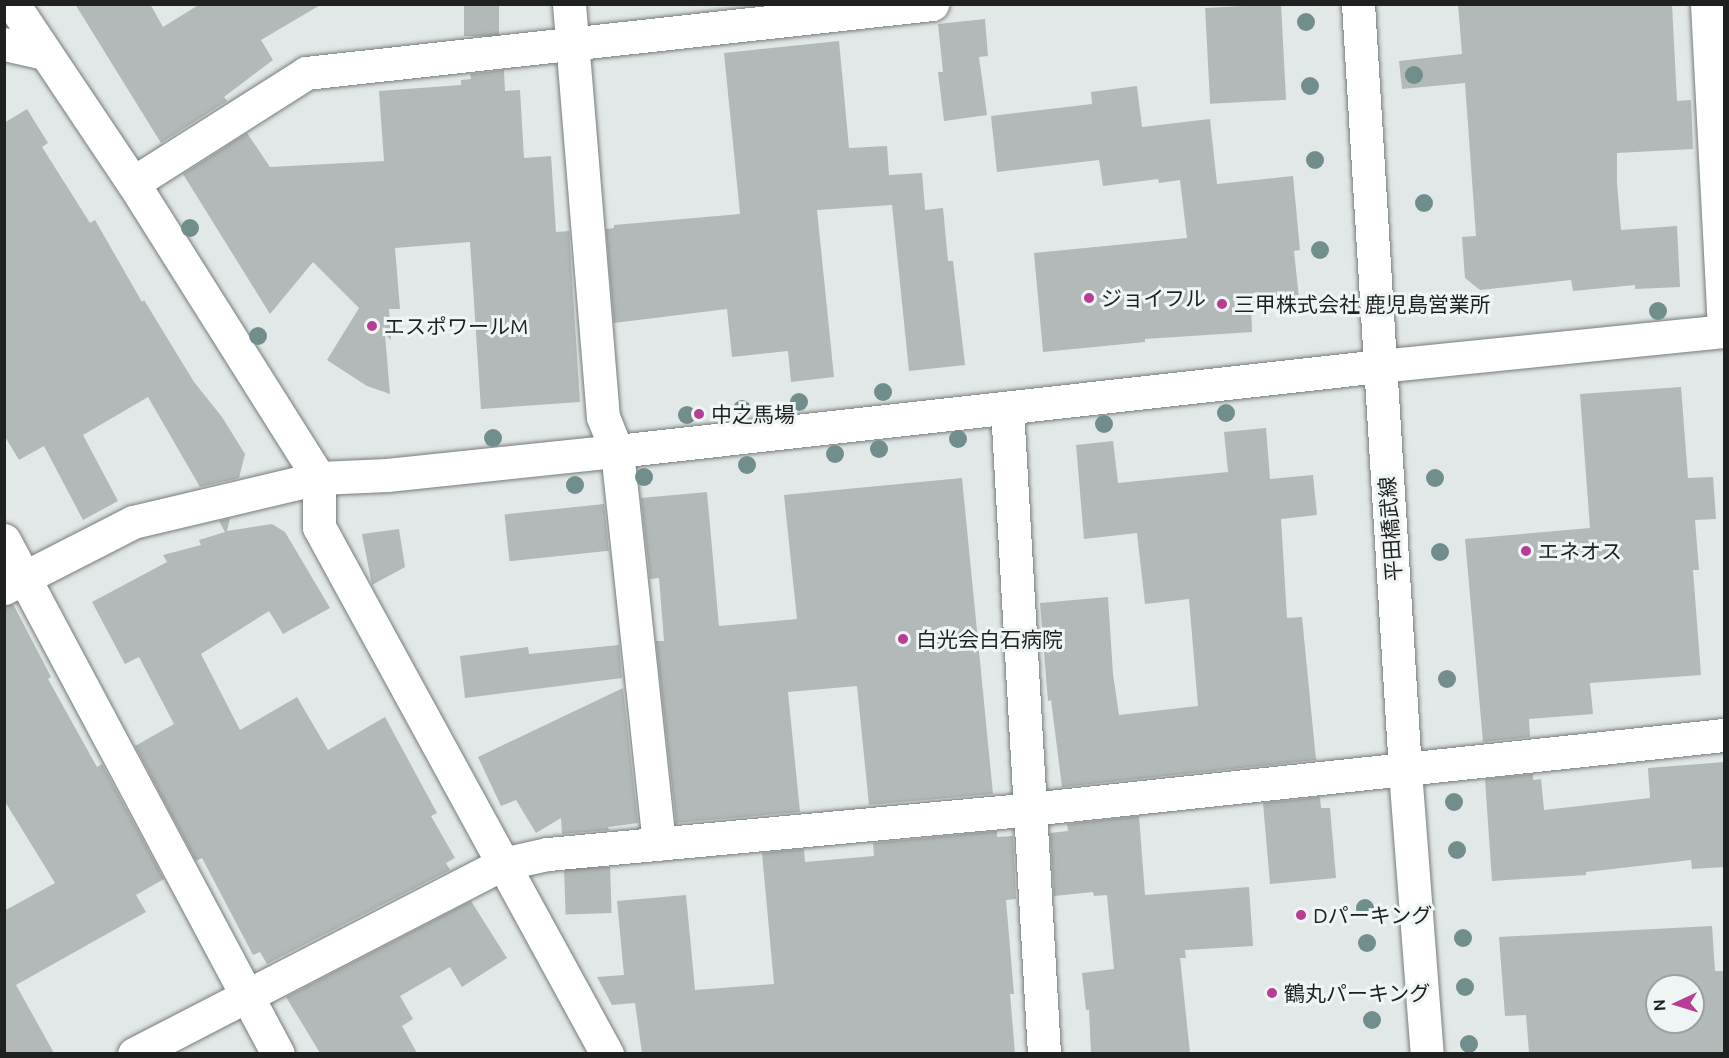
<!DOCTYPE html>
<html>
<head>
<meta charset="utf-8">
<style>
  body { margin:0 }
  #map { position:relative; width:1729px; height:1058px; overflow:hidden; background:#e2e8e8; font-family:Ubuntu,"Noto Sans JP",sans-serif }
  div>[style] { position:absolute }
  .building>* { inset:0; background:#b3b8b8; transform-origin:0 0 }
  .roads { filter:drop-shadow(0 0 2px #777c7b) drop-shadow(0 0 2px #777c7b) }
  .street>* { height:33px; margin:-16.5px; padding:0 16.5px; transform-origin:16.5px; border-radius:16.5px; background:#fff }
  .secondary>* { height:33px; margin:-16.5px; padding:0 16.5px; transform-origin:16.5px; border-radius:16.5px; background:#fff }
  .trees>* { width:18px; height:18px; margin:-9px; border-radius:50%; background:#718e8d }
  .dots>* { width:16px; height:16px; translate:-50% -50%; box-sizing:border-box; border:3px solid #eff5f5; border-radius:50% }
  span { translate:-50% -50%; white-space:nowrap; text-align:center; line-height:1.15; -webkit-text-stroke:6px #eff5f5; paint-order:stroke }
  .poi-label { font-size:21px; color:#1f2121 }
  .left { translate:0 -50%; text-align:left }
  .street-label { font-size:21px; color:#1f2121 }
  .frame { position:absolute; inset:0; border:6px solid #1f2121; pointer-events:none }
  .north { position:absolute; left:1645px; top:974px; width:60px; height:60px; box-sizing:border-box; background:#eff5f5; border:2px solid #9ca0a0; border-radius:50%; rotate:266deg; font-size:16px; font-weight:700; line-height:24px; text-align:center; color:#1f2121 }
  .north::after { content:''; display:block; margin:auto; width:21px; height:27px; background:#b63f95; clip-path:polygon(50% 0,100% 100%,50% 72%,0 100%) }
</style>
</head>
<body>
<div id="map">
  <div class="building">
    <div style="clip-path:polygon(75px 4px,150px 4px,163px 27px,200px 4px,322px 4px,261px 40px,273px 60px,224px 97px,227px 101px,161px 143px)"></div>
    <div style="left:464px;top:4px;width:35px;height:32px"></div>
    <div style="left:1281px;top:4px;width:96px;height:76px;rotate:87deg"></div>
    <div style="clip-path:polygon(1458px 4px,1672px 4px,1677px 101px,1691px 100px,1693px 149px,1617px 153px,1617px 183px,1621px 230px,1677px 226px,1680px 287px,1635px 289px,1635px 285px,1573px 291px,1571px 280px,1480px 290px,1465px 278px,1462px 237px,1476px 236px,1465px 83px,1402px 89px,1399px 61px,1462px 54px)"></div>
    <div style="clip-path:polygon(985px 19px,988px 56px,979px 57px,987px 115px,944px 121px,938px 72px,943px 72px,938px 24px)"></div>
    <div style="clip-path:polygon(839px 41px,849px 148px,887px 146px,889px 175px,922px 173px,925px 210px,943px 208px,948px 261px,953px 261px,965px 365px,909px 371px,892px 205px,817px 210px,834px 377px,791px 382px,788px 351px,732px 357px,727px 309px,614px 323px,606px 229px,614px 228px,614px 225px,740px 214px,724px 53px)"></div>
    <div style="clip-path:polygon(504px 70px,505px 91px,520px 90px,524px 158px,551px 156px,556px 232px,569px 231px,580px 402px,481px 409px,470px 242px,395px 248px,400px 309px,389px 309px,391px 340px,385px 334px,390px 394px,367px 386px,327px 360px,359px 308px,313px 262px,270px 314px,183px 174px,247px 133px,270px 167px,384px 161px,379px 91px,461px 85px,461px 80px,471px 79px,470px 74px)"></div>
    <div style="clip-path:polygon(1137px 86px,1142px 127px,1210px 119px,1217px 184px,1293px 176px,1300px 250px,1294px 251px,1299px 298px,1251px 303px,1252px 332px,1145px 339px,1145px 342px,1043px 352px,1034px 253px,1187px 238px,1180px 180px,1159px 183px,1158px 179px,1103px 186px,1099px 160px,997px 172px,991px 116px,1092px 104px,1091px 92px)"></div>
    <div style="clip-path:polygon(27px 109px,48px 143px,42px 147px,90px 223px,95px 220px,142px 302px,144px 300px,194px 382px,222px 417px,245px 454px,239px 478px,200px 487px,148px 397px,83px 435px,118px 501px,83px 520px,44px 446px,19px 460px,4px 435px,4px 123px)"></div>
    <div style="clip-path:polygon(1681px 387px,1688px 478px,1713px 477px,1716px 519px,1695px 520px,1699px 570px,1693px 570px,1701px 675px,1590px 683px,1593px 714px,1529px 719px,1530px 737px,1483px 742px,1465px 539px,1590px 528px,1580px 394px)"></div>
    <div style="clip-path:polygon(1266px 428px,1270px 479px,1313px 475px,1317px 515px,1281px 519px,1287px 618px,1302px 617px,1316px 760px,1062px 787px,1051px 700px,1048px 701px,1040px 603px,1108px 597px,1113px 674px,1119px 715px,1198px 706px,1189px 599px,1145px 604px,1137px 533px,1084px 539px,1076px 445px,1113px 441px,1118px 483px,1228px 472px,1224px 432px)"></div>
    <div style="clip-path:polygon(962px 478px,993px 794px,869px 805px,857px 686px,788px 692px,800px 812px,676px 823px,656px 641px,664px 641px,659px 578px,650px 579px,641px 498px,707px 492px,719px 626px,797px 619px,784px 495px)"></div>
    <div style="left:604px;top:504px;width:47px;height:100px;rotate:84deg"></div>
    <div style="clip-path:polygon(230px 518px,227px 531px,272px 524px,285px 532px,330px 608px,283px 634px,269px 611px,201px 654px,240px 730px,297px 697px,328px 750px,385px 717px,437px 813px,431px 816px,455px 858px,446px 863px,450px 870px,267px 964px,260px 952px,253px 955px,202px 858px,196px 861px,135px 746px,174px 724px,139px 657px,125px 664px,92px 602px,167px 562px,163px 555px,201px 545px,199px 540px,225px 532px,219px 521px)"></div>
    <div style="clip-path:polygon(399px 529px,405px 567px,372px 585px,362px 534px)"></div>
    <div style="clip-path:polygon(13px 604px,51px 677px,48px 679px,97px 767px,102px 764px,164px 879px,136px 895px,146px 912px,16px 985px,54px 1053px,4px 1053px,4px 911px,55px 883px,4px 800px,4px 606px)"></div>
    <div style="clip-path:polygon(619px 645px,622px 678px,465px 698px,460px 656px,528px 647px,529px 654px)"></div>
    <div style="clip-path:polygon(623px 688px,638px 823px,608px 827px,609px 830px,562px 834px,561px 818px,536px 833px,516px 800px,501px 806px,478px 757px)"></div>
    <div style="clip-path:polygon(1725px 762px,1725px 867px,1692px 869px,1691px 860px,1586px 872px,1586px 875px,1492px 881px,1485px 779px,1533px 774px,1533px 780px,1541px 779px,1544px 810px,1650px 798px,1648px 768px)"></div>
    <div style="clip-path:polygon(1320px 797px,1321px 808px,1330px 808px,1336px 878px,1270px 884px,1263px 803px)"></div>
    <div style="clip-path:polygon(1139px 816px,1145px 895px,1249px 887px,1253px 946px,1185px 950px,1186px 958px,1180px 958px,1190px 1053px,1091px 1053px,1089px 1010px,1086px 1010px,1082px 973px,1114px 969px,1107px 895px,1094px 896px,1093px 892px,1054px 896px,1050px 833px,1068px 831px,1067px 824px)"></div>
    <div style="clip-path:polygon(997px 831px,997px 837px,1013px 836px,1016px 899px,1006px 900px,1014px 994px,1010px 994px,1015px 1053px,642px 1053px,635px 1003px,612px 1005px,597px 977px,624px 975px,617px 901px,686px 895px,695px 990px,774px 984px,762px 853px,804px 849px,805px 862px,874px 856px,873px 843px)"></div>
    <div style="left:610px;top:867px;width:46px;height:46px;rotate:88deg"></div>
    <div style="clip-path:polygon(471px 901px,507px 958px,462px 987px,450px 967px,400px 996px,413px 1019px,402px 1026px,417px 1053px,320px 1053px,286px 997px)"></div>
    <div style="clip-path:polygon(evenodd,1712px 926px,1715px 971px,1725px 971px,1725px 1053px,1529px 1053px,1526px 1015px,1505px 1016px,1499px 937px,1712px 926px,1657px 986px,1693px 986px,1693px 1022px,1657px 1022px,1657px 986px)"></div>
  </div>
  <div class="roads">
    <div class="street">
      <div style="left:569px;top:4px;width:414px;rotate:85.3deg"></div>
      <div style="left:603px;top:417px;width:37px;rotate:68deg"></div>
      <div style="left:617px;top:451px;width:395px;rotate:83.9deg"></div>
      <div style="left:1707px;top:4px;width:326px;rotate:87deg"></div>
      <div style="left:133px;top:183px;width:205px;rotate:-32.4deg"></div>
      <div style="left:306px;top:73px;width:630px;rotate:-6.29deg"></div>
      <div style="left:1007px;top:408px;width:647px;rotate:86.72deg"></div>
      <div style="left:4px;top:540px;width:582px;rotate:61.94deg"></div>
      <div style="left:4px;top:588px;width:145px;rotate:-27.1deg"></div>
      <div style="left:133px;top:522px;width:191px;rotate:-13.3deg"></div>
      <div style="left:319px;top:478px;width:49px;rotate:90deg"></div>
      <div style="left:319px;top:527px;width:601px;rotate:61.34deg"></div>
      <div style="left:134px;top:1054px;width:414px;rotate:-27.3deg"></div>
      <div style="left:502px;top:864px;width:47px;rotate:-12.3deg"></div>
      <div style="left:548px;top:854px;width:484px;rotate:-5.3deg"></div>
      <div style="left:1030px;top:809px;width:698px;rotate:-6.09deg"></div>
    </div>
    <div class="secondary">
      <div style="left:13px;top:4px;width:216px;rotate:56.2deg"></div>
      <div style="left:133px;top:183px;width:349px;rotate:57.8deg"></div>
      <div style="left:319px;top:478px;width:68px;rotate:-2.5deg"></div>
      <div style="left:387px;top:475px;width:231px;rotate:-6deg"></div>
      <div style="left:617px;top:451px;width:768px;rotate:-6.36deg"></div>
      <div style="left:1380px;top:366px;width:346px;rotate:-5.8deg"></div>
      <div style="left:1358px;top:4px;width:768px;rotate:86.49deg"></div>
      <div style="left:1405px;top:771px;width:284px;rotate:85.6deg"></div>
      <div style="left:4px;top:44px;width:42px;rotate:12.4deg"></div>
    </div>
  </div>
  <div class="trees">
    <div style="left:1306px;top:22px"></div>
    <div style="left:1414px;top:75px"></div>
    <div style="left:1310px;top:86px"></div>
    <div style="left:1315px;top:160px"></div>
    <div style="left:1424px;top:203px"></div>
    <div style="left:190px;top:228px"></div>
    <div style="left:1320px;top:250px"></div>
    <div style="left:1658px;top:311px"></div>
    <div style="left:258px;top:336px"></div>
    <div style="left:883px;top:392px"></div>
    <div style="left:799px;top:402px"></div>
    <div style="left:742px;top:409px"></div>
    <div style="left:1226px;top:413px"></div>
    <div style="left:687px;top:415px"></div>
    <div style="left:1104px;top:424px"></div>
    <div style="left:493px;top:438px"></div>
    <div style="left:958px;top:439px"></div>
    <div style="left:879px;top:449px"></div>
    <div style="left:835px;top:454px"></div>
    <div style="left:747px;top:465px"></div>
    <div style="left:644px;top:477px"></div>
    <div style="left:1435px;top:478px"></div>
    <div style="left:575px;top:485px"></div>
    <div style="left:1440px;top:552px"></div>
    <div style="left:1447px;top:679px"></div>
    <div style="left:1454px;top:802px"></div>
    <div style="left:1457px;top:850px"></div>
    <div style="left:1365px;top:908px"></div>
    <div style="left:1463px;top:938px"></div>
    <div style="left:1367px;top:943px"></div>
    <div style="left:1465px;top:987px"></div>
    <div style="left:1372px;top:1020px"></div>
    <div style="left:1469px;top:1044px"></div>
  </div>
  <div class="dots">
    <div style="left:1089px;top:298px;background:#b63f95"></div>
    <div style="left:1222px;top:304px;background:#b63f95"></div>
    <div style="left:372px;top:326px;background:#b63f95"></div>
    <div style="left:699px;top:414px;background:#b63f95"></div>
    <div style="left:1526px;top:551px;background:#b63f95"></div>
    <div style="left:903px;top:639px;background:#b63f95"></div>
    <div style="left:1301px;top:915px;background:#b63f95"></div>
    <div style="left:1272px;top:993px;background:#b63f95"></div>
  </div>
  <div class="poi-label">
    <span class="left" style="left:1101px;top:298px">ジョイフル</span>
    <span class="left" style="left:1234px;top:304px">三甲株式会社 鹿児島営業所</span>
    <span class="left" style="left:384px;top:326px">エスポワールM</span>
    <span class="left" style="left:711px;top:414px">中之馬場</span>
    <span class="left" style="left:1538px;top:551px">エネオス</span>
    <span class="left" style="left:916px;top:639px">白光会白石病院</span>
    <span class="left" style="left:1313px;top:915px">Dパーキング</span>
    <span class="left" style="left:1284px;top:993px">鶴丸パーキング</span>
  </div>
  <div class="street-label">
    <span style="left:1390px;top:529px;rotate:-94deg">平田橋武線</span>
  </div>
  <div class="frame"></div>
  <div class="north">N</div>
</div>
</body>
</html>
